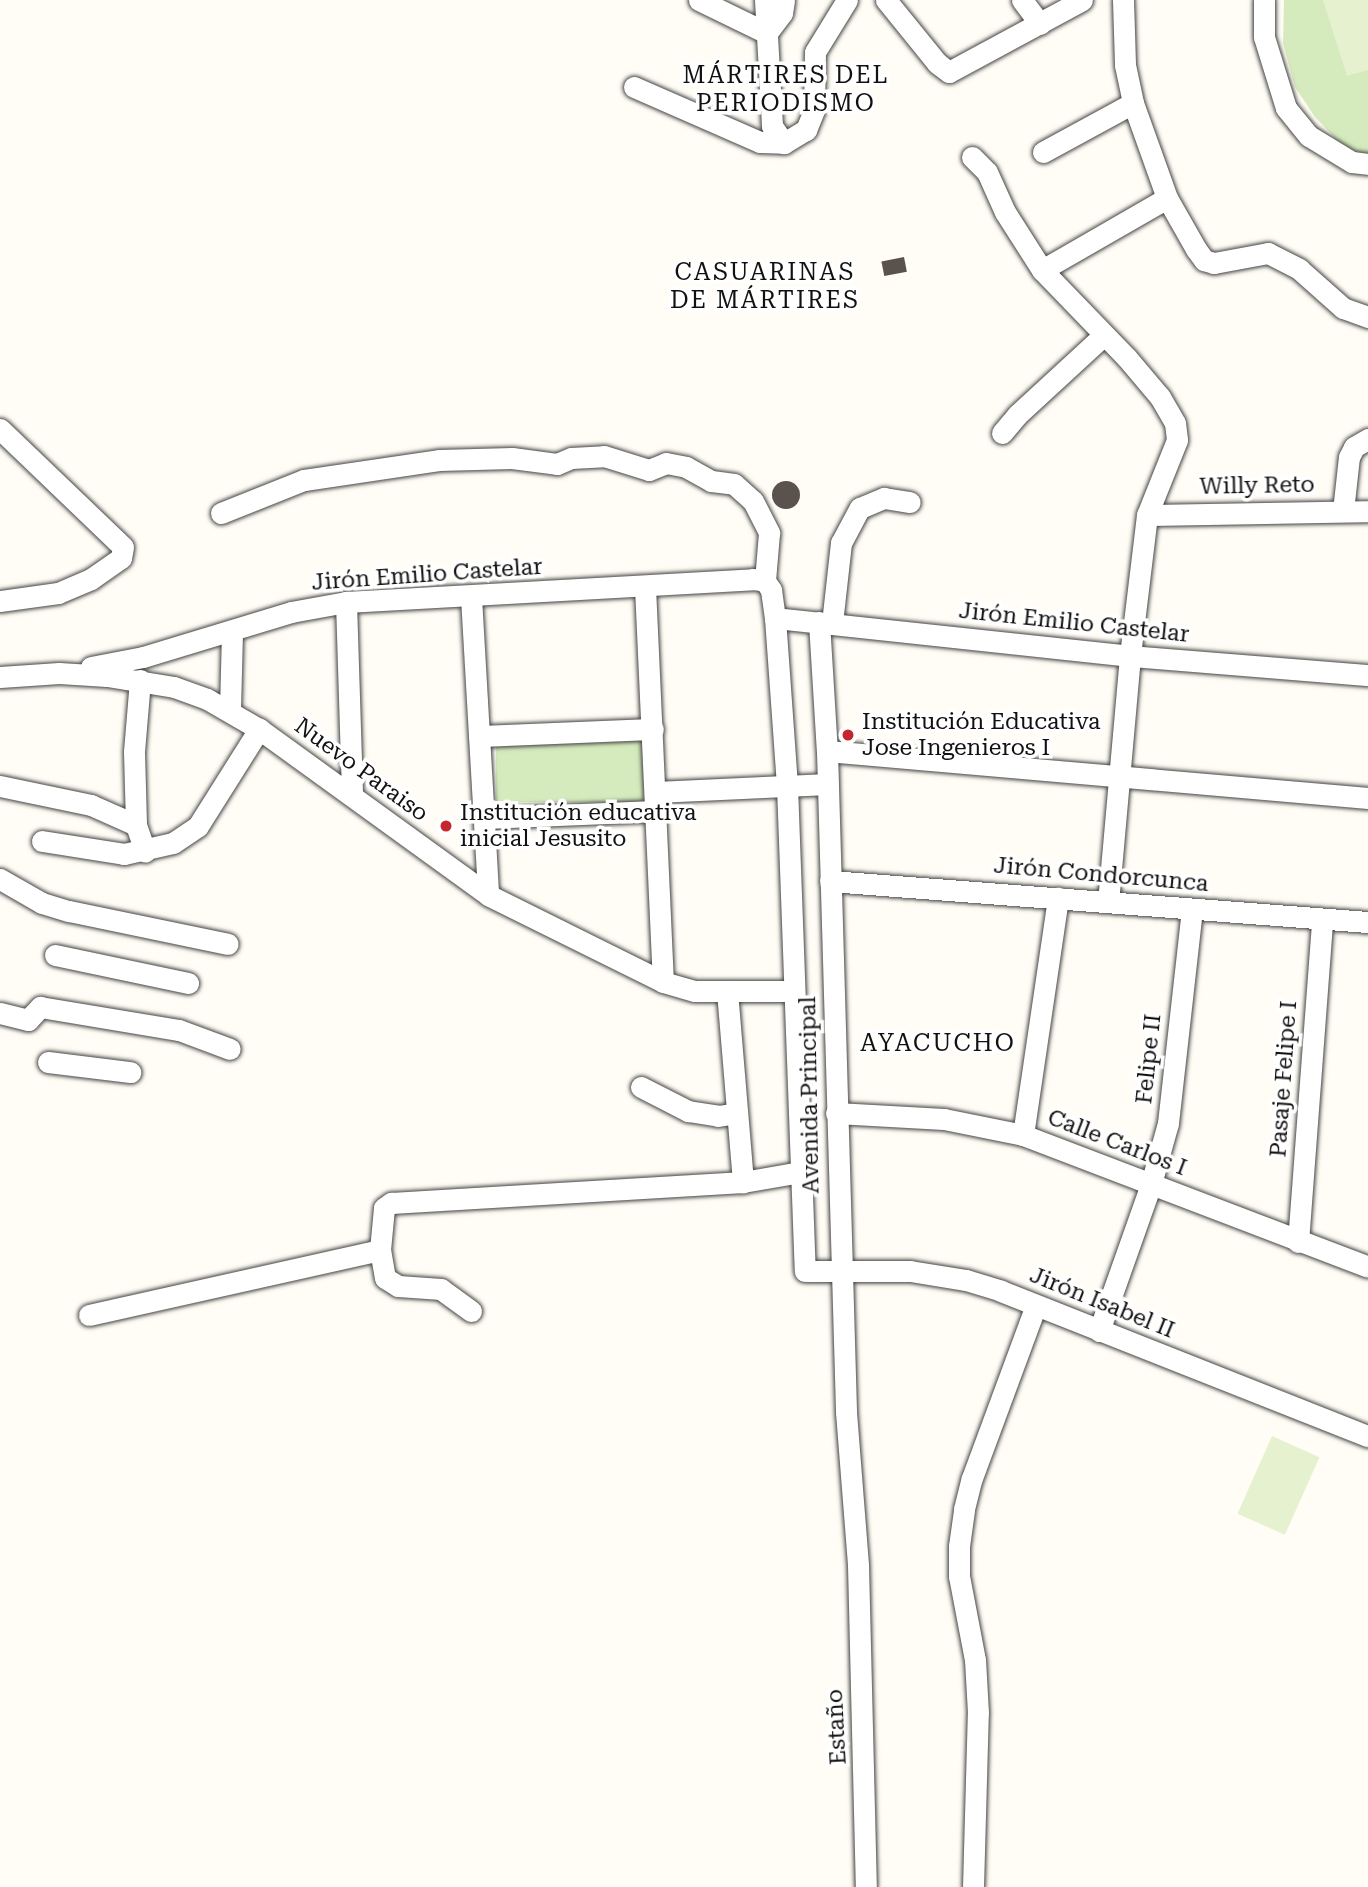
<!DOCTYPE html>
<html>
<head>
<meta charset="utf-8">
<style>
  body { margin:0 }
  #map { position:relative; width:1368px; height:1887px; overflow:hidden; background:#fffdf5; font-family:"Roboto Serif",serif }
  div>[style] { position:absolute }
  .green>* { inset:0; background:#d5ebbd; transform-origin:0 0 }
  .pitch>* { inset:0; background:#e6f2cf; transform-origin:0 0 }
  .building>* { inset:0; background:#5a524d; transform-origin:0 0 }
  .round { border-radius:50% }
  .roads { filter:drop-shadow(0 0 2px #444) drop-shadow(0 0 2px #444) }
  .minor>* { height:21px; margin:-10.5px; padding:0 10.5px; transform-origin:10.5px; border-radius:10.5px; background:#fff }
  .dots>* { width:19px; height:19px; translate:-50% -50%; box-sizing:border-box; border:4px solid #fff; border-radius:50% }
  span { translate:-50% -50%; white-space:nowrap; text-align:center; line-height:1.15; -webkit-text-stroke:7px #fff; paint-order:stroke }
  .street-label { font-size:23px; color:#111 }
  .poi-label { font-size:23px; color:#111 }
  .left { translate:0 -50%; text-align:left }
  .neighbourhood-label { font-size:24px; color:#111; letter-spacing:2px }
</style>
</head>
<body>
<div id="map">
  <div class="green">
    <div style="clip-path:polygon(1284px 0,1368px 0,1368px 154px,1348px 149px,1339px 142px,1315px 117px,1295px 87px,1283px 43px)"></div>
    <div style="left:651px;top:738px;width:64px;height:155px;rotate:90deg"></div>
  </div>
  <div class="pitch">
    <div style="clip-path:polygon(1323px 0,1368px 0,1368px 70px,1347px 76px)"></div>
    <div style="left:1272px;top:1436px;width:52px;height:85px;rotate:24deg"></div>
  </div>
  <div class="building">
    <div style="left:904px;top:257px;width:15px;height:23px;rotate:79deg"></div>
    <div class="round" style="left:772px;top:481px;width:28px;height:28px"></div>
  </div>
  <div class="roads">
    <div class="minor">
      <div style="left:699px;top:0;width:76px;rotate:25.9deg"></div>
      <div style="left:767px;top:33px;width:25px;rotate:-53deg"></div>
      <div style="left:782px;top:13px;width:13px;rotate:-81deg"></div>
      <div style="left:765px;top:0;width:126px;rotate:86.8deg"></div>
      <div style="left:772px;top:126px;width:21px;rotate:55deg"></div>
      <div style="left:886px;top:0;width:81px;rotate:51deg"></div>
      <div style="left:937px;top:63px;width:15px;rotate:37deg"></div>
      <div style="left:949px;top:72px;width:151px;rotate:-28.4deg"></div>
      <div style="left:1022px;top:0;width:30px;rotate:53deg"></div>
      <div style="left:1123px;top:0;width:65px;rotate:88.2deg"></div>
      <div style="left:1125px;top:65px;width:39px;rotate:78deg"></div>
      <div style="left:1133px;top:103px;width:101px;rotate:70.3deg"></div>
      <div style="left:1167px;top:198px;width:59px;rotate:60.4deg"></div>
      <div style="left:1196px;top:249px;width:14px;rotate:54deg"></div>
      <div style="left:1204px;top:260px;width:10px;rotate:17deg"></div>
      <div style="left:1214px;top:263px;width:55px;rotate:-10.5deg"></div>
      <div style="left:1268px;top:253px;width:35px;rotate:27deg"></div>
      <div style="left:1299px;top:269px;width:59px;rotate:41.6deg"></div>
      <div style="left:1343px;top:308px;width:27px;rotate:20deg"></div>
      <div style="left:1264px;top:0;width:37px;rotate:90deg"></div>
      <div style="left:1264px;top:37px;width:74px;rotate:72.8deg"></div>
      <div style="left:1286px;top:108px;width:36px;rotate:51deg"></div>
      <div style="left:1309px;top:136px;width:50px;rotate:31.2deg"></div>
      <div style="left:1352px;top:162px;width:16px;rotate:7deg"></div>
      <div style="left:634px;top:87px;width:137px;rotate:23.6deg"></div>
      <div style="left:760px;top:142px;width:24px;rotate:2deg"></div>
      <div style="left:784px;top:143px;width:26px;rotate:-31deg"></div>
      <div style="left:806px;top:130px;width:22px;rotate:-68deg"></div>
      <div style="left:814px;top:110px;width:58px;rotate:-89deg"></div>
      <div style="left:815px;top:52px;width:61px;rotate:-58.4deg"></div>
      <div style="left:1043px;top:152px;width:102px;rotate:-28.6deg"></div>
      <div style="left:972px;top:157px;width:21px;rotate:45deg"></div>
      <div style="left:987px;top:172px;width:44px;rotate:65.8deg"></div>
      <div style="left:1005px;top:212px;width:69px;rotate:57.5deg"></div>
      <div style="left:1042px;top:270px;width:122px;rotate:46deg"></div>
      <div style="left:1127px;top:358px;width:51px;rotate:49.8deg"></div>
      <div style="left:1160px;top:397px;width:30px;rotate:60deg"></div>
      <div style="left:1175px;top:423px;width:17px;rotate:83deg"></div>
      <div style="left:1177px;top:440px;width:81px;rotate:111.8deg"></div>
      <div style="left:1147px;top:515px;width:142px;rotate:96.9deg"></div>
      <div style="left:1130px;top:656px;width:247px;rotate:95.1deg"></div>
      <div style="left:1042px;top:270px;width:144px;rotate:-29.9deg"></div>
      <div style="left:0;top:429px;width:170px;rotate:43.8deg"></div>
      <div style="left:123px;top:547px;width:11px;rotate:100deg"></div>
      <div style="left:121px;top:558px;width:37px;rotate:145deg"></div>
      <div style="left:91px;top:579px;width:36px;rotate:157deg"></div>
      <div style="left:58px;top:593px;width:59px;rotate:172.1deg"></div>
      <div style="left:1002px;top:433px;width:23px;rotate:-50deg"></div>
      <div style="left:1017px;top:415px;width:117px;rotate:-42.6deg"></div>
      <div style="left:1343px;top:511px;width:54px;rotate:-83.7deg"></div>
      <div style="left:1349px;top:457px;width:11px;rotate:-63deg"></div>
      <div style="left:1354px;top:447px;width:16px;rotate:-30deg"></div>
      <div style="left:221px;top:513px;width:89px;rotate:-21.7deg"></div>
      <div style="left:304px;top:480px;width:136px;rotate:-8.4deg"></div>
      <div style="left:439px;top:460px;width:73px;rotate:-1.6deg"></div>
      <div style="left:512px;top:458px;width:45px;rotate:7.6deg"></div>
      <div style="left:557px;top:464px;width:15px;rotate:-23deg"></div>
      <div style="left:571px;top:458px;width:33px;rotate:-3deg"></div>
      <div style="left:604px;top:456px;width:47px;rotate:17.3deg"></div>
      <div style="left:649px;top:470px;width:18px;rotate:-22deg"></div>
      <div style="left:666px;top:463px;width:20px;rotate:11deg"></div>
      <div style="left:686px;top:467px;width:29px;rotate:29deg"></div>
      <div style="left:711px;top:481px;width:23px;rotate:7deg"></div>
      <div style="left:734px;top:484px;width:25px;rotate:42deg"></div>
      <div style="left:753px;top:501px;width:36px;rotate:63deg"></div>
      <div style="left:769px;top:533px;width:48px;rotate:94.8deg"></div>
      <div style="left:1147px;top:515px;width:221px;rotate:-1deg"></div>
      <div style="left:765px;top:581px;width:11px;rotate:56deg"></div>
      <div style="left:771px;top:590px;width:28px;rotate:82deg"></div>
      <div style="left:775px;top:618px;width:168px;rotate:85.9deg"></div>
      <div style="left:787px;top:786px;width:485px;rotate:87.9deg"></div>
      <div style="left:805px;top:1271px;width:105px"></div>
      <div style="left:910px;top:1271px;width:57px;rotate:9.1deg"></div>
      <div style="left:966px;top:1280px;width:37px;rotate:17deg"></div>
      <div style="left:1001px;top:1291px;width:395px;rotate:21.6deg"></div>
      <div style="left:645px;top:587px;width:395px;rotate:87.4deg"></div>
      <div style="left:471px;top:597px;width:298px;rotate:86.7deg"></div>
      <div style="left:346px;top:602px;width:193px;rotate:88.2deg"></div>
      <div style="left:775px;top:618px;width:357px;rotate:6.1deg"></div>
      <div style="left:1130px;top:656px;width:239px;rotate:4.6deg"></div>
      <div style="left:819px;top:622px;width:129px;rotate:86.5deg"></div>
      <div style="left:827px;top:751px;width:661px;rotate:88.35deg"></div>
      <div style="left:846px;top:1412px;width:153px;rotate:85.5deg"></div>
      <div style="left:858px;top:1565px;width:322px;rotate:88.6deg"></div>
      <div style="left:832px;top:623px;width:81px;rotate:-83.6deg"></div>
      <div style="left:841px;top:543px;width:40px;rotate:-62deg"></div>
      <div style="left:860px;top:508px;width:26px;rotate:-23deg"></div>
      <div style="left:884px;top:498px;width:26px;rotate:9deg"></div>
      <div style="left:91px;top:667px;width:53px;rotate:-10.9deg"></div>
      <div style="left:143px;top:657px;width:155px;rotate:-16.9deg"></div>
      <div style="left:291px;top:612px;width:56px;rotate:-10.3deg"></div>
      <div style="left:346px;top:602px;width:408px;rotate:-3.2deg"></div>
      <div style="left:753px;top:579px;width:12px;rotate:9deg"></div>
      <div style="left:0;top:677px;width:59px;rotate:-3.9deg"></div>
      <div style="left:59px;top:673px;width:48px;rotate:3.6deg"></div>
      <div style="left:107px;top:676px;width:68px;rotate:9.3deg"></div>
      <div style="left:174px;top:687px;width:35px;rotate:20deg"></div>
      <div style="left:207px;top:699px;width:60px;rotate:30deg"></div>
      <div style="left:259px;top:729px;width:283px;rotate:35.9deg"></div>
      <div style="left:488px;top:895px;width:195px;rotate:26.4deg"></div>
      <div style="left:663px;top:982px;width:33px;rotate:16deg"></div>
      <div style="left:695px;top:991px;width:99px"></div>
      <div style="left:140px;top:680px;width:72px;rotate:94.8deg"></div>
      <div style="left:134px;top:752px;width:73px;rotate:88.4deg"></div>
      <div style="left:136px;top:825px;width:28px;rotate:71deg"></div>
      <div style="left:230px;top:709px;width:77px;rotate:-88.5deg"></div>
      <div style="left:479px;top:736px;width:174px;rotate:-2.3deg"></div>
      <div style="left:827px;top:751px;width:543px;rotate:4.97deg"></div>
      <div style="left:0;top:786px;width:93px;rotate:11.8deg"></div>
      <div style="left:91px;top:805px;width:49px;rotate:24deg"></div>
      <div style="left:656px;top:792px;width:172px;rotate:-2.7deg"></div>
      <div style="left:483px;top:818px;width:174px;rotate:-2.3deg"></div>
      <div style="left:42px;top:841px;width:83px;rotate:9deg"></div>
      <div style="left:124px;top:854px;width:50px;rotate:-12.7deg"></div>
      <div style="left:173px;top:843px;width:30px;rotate:-34deg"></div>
      <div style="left:198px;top:826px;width:115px;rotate:-57.8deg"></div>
      <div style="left:0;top:879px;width:48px;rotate:29.7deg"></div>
      <div style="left:42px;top:903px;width:28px;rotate:17deg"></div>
      <div style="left:69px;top:911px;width:162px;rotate:11.7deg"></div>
      <div style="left:830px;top:881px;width:540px;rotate:4.36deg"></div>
      <div style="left:55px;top:955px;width:136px;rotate:11.9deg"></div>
      <div style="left:727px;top:991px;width:192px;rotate:85.2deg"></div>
      <div style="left:0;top:1013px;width:29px;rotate:14deg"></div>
      <div style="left:28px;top:1020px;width:18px;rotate:-47deg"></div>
      <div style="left:40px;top:1007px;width:141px;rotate:9.4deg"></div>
      <div style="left:179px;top:1030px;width:54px;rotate:20.4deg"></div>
      <div style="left:48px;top:1062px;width:83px;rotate:7deg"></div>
      <div style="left:641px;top:1087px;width:53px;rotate:27.1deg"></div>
      <div style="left:688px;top:1111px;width:30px;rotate:9deg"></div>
      <div style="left:718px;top:1116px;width:19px;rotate:-9deg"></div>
      <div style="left:836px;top:1113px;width:108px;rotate:3.2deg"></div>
      <div style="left:944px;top:1119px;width:81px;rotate:11.4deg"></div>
      <div style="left:1023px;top:1135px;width:369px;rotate:20.9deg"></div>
      <div style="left:1023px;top:1135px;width:240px;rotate:-81.6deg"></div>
      <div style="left:1298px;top:1242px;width:323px;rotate:-85.7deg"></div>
      <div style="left:471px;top:1311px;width:37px;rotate:-144deg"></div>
      <div style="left:441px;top:1289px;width:43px;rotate:-176deg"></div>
      <div style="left:398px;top:1286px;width:15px;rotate:-148deg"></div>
      <div style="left:385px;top:1278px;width:28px;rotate:-100deg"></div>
      <div style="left:380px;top:1250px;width:42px;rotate:-84.6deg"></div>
      <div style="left:384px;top:1208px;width:9px;rotate:-36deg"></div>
      <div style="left:391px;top:1203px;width:353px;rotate:-3.4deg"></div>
      <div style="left:743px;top:1182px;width:59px;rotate:-9.8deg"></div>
      <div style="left:89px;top:1315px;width:298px;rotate:-12.6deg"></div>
      <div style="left:1099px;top:1331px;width:156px;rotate:-70.5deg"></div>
      <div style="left:1151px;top:1184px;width:63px;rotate:-74.4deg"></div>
      <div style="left:1168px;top:1123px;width:215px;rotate:-83.6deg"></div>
      <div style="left:973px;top:1887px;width:174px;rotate:-88.4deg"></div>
      <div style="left:978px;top:1713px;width:53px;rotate:-93.2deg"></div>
      <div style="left:975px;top:1660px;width:86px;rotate:-100.8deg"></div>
      <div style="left:959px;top:1576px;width:30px;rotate:-90deg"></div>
      <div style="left:959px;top:1546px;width:37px;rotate:-82deg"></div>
      <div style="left:964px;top:1509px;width:32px;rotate:-76deg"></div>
      <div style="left:972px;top:1478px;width:184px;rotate:-69.7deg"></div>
    </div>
  </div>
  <div class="dots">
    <div style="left:848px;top:735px;background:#c4262e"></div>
    <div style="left:446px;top:826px;background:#c4262e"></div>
  </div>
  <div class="street-label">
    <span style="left:1257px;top:486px;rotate:-1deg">Willy Reto</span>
    <span style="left:427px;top:575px;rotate:-4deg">Jirón Emilio Castelar</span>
    <span style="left:1074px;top:623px;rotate:6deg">Jirón Emilio Castelar</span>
    <span style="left:361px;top:770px;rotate:36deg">Nuevo Paraiso</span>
    <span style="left:1101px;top:875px;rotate:5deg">Jirón Condorcunca</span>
    <span style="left:1149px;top:1059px;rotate:-84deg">Felipe II</span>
    <span style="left:1284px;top:1079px;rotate:-86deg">Pasaje Felipe I</span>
    <span style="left:810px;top:1095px;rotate:-91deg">Avenida Principal</span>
    <span style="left:1117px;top:1143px;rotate:21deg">Calle Carlos I</span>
    <span style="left:1102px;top:1303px;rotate:22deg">Jirón Isabel II</span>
    <span style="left:837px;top:1727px;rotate:-93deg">Estaño</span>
  </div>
  <div class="poi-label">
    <span class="left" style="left:862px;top:735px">Institución Educativa<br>Jose Ingenieros I</span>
    <span class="left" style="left:460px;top:826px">Institución educativa<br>inicial Jesusito</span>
  </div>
  <div class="neighbourhood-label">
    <span style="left:786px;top:90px">MÁRTIRES DEL<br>PERIODISMO</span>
    <span style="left:765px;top:287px">CASUARINAS<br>DE MÁRTIRES</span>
    <span style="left:938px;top:1044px">AYACUCHO</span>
  </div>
</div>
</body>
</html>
